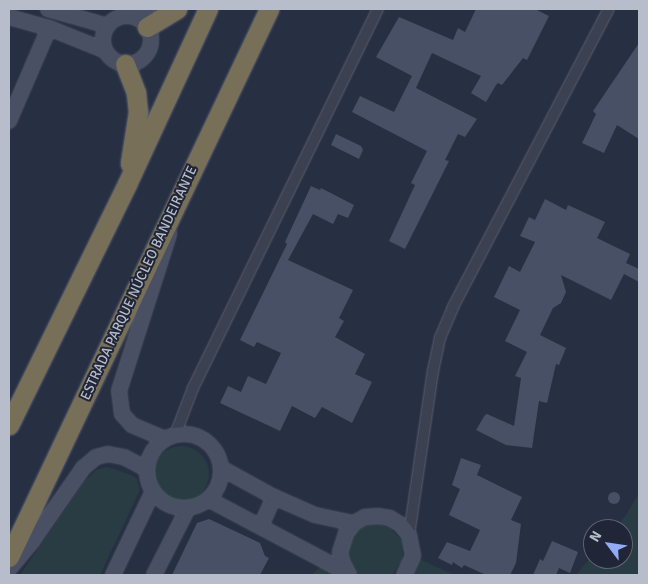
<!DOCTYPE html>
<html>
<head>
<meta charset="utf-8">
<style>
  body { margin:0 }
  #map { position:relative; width:648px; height:584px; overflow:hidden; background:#272f42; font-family:Signika,sans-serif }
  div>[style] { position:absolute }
  .green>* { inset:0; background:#293c43 }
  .round { border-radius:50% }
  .building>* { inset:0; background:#485066 }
  .roads { filter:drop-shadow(0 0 1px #595f6f) drop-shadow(0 0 1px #595f6f) }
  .street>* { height:10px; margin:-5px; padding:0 5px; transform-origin:5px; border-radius:5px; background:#3b4151 }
  .secondary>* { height:14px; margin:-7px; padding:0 7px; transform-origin:7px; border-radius:7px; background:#495064 }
  .secondary>.ring { margin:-7px; padding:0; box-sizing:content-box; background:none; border:14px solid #495064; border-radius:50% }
  .highway>* { height:19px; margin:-9.5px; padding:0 9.5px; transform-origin:9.5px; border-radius:9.5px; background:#776f58 }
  span { translate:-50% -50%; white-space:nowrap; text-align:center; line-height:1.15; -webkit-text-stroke:4px #202637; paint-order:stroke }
  .street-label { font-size:14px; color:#b8bdcb }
  .frame { position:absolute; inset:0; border:10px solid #b8bdcb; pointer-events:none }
  .north { position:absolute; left:583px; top:519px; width:50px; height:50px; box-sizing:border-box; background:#202637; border:1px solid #5d6272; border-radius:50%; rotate:301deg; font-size:14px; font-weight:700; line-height:20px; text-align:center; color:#b8bdcb }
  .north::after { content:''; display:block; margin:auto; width:18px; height:22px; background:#91abf7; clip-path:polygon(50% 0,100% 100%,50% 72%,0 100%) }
</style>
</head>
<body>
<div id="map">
  <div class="green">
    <div class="round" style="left:153px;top:446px;width:56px;height:56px"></div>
    <div style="clip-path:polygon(107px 467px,131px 475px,137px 479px,140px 490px,100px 575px,20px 575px,84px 482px,96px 470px)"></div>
    <div style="clip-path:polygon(639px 493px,639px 575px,576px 575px,593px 555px,593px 559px,623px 559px,623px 529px,615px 529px,626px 515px)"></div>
    <div style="clip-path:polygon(371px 523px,389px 527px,402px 541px,403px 560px,392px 575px,358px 575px,350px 567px,346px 558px,348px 540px,354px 532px)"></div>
    <div style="clip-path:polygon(415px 557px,454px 575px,407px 575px)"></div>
    <div style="clip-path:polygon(323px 565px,341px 575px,311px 575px)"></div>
  </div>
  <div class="building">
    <div style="clip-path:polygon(476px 9px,535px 9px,549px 16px,527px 60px,523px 58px,502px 85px,498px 83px,496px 85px,486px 102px,471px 93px,481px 76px,432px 53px,416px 88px,477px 119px,465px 137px,458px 134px,445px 160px,449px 161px,405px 249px,389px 241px,415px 185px,411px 183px,427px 151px,352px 112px,360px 96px,394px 112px,412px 76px,376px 57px,399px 17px,453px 40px,458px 28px,465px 32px)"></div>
    <div style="clip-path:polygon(639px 43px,639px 139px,617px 125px,604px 153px,582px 143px,596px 114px,593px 111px)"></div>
    <div style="clip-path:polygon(336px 134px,361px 146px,363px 150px,359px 159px,331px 145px)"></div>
    <div style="clip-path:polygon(311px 186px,320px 190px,321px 188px,354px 205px,348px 218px,338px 214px,333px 224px,313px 214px,288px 260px,353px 290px,339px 318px,344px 321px,335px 337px,365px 354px,355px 374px,372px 382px,352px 423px,322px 407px,315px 418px,292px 406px,280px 431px,220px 403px,228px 386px,241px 392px,248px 376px,266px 384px,281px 353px,257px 342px,254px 347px,240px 340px,287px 244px,285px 242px)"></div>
    <div style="clip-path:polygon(545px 199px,566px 210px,568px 205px,605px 222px,597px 238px,630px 254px,626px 263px,639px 269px,639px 282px,624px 274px,611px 300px,561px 275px,566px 292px,561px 303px,553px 308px,540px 335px,566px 348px,559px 365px,556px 364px,547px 403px,539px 401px,532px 448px,506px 445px,476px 430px,485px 415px,487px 414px,514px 426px,521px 378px,515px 376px,527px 352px,505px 341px,520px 310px,494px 297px,509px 266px,520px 272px,535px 242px,520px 236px,529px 217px,535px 220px)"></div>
    <div style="clip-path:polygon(461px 458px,481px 465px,477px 475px,522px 497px,511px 520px,521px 524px,516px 563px,510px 575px,486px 575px,464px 565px,462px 568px,453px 562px,452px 565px,438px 558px,447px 542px,470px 551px,480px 530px,449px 515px,460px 489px,452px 485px)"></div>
    <div class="round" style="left:608px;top:492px;width:12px;height:12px"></div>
    <div style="clip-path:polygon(209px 519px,260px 543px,265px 556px,269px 558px,260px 575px,172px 575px,197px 523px)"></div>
    <div style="clip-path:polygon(552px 541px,578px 552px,570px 573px,559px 568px,556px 575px,533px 575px,540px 559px,543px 561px)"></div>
  </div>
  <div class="roads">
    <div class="street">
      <div style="left:175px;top:435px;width:50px;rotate:-69deg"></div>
      <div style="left:193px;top:388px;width:422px;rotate:-64deg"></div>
      <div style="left:409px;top:535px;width:166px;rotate:-81.7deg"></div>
      <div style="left:433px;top:371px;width:34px;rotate:-78deg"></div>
      <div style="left:440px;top:338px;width:34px;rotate:-67deg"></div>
      <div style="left:453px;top:307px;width:336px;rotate:-62.4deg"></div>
    </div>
    <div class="secondary">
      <div style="left:48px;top:9px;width:62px;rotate:15.8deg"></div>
      <div class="ring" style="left:103px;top:16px;width:34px;height:34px"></div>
      <div style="left:9px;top:17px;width:41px;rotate:15.4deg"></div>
      <div style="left:49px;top:28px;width:61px;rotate:22deg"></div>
      <div style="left:142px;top:21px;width:13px;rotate:-67deg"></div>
      <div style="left:9px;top:121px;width:101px;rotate:-66.7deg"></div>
      <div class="ring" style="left:147px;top:434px;width:60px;height:60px"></div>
      <div style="left:165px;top:439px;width:36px;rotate:-157deg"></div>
      <div style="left:132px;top:425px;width:15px;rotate:-132deg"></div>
      <div style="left:122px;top:414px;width:23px;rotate:-97deg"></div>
      <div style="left:119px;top:391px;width:165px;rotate:-72.3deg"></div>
      <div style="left:221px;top:468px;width:60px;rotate:28.7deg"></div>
      <div style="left:274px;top:497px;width:45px;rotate:23.7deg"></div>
      <div style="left:315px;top:515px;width:40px;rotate:12deg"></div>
      <div style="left:208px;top:499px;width:156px;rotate:27.9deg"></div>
      <div style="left:261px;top:526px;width:32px;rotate:-66deg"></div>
      <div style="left:9px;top:569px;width:38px;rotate:-50deg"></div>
      <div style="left:33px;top:540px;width:88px;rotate:-55.2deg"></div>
      <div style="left:83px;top:468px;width:17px;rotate:-40deg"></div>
      <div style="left:96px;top:457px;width:12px;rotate:-14deg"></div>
      <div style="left:108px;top:454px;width:16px;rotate:11deg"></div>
      <div style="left:124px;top:457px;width:26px;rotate:28deg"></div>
      <div style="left:113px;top:575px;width:93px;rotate:-64.5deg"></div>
      <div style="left:154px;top:575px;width:75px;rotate:-63.1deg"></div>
      <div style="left:349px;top:575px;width:15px;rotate:-118deg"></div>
      <div style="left:342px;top:562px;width:10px;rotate:-101deg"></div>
      <div style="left:340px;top:552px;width:20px;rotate:-72deg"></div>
      <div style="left:346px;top:533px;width:13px;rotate:-51deg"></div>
      <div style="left:354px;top:523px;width:13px;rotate:-29deg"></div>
      <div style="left:365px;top:517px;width:13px;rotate:-4deg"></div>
      <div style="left:378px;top:516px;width:12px;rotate:9deg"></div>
      <div style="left:390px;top:518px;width:13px;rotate:32deg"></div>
      <div style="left:401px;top:525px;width:13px;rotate:51deg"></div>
      <div style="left:409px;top:535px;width:21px;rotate:79deg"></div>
      <div style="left:413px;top:556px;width:21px;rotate:115deg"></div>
    </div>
    <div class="highway">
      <div style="left:147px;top:27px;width:35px;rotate:-31deg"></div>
      <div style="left:125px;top:64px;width:31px;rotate:69deg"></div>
      <div style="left:136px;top:93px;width:19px;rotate:84deg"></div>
      <div style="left:138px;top:112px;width:52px;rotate:98.9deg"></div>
      <div style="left:9px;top:425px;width:268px;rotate:-63.9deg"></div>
      <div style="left:127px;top:184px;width:193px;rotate:-65.2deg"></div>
      <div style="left:9px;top:557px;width:607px;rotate:-64.62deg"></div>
    </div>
  </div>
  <div class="street-label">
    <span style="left:139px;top:283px;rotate:-65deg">ESTRADA PARQUE NÚCLEO BANDEIRANTE</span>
  </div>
  <div class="frame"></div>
  <div class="north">N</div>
</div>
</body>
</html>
